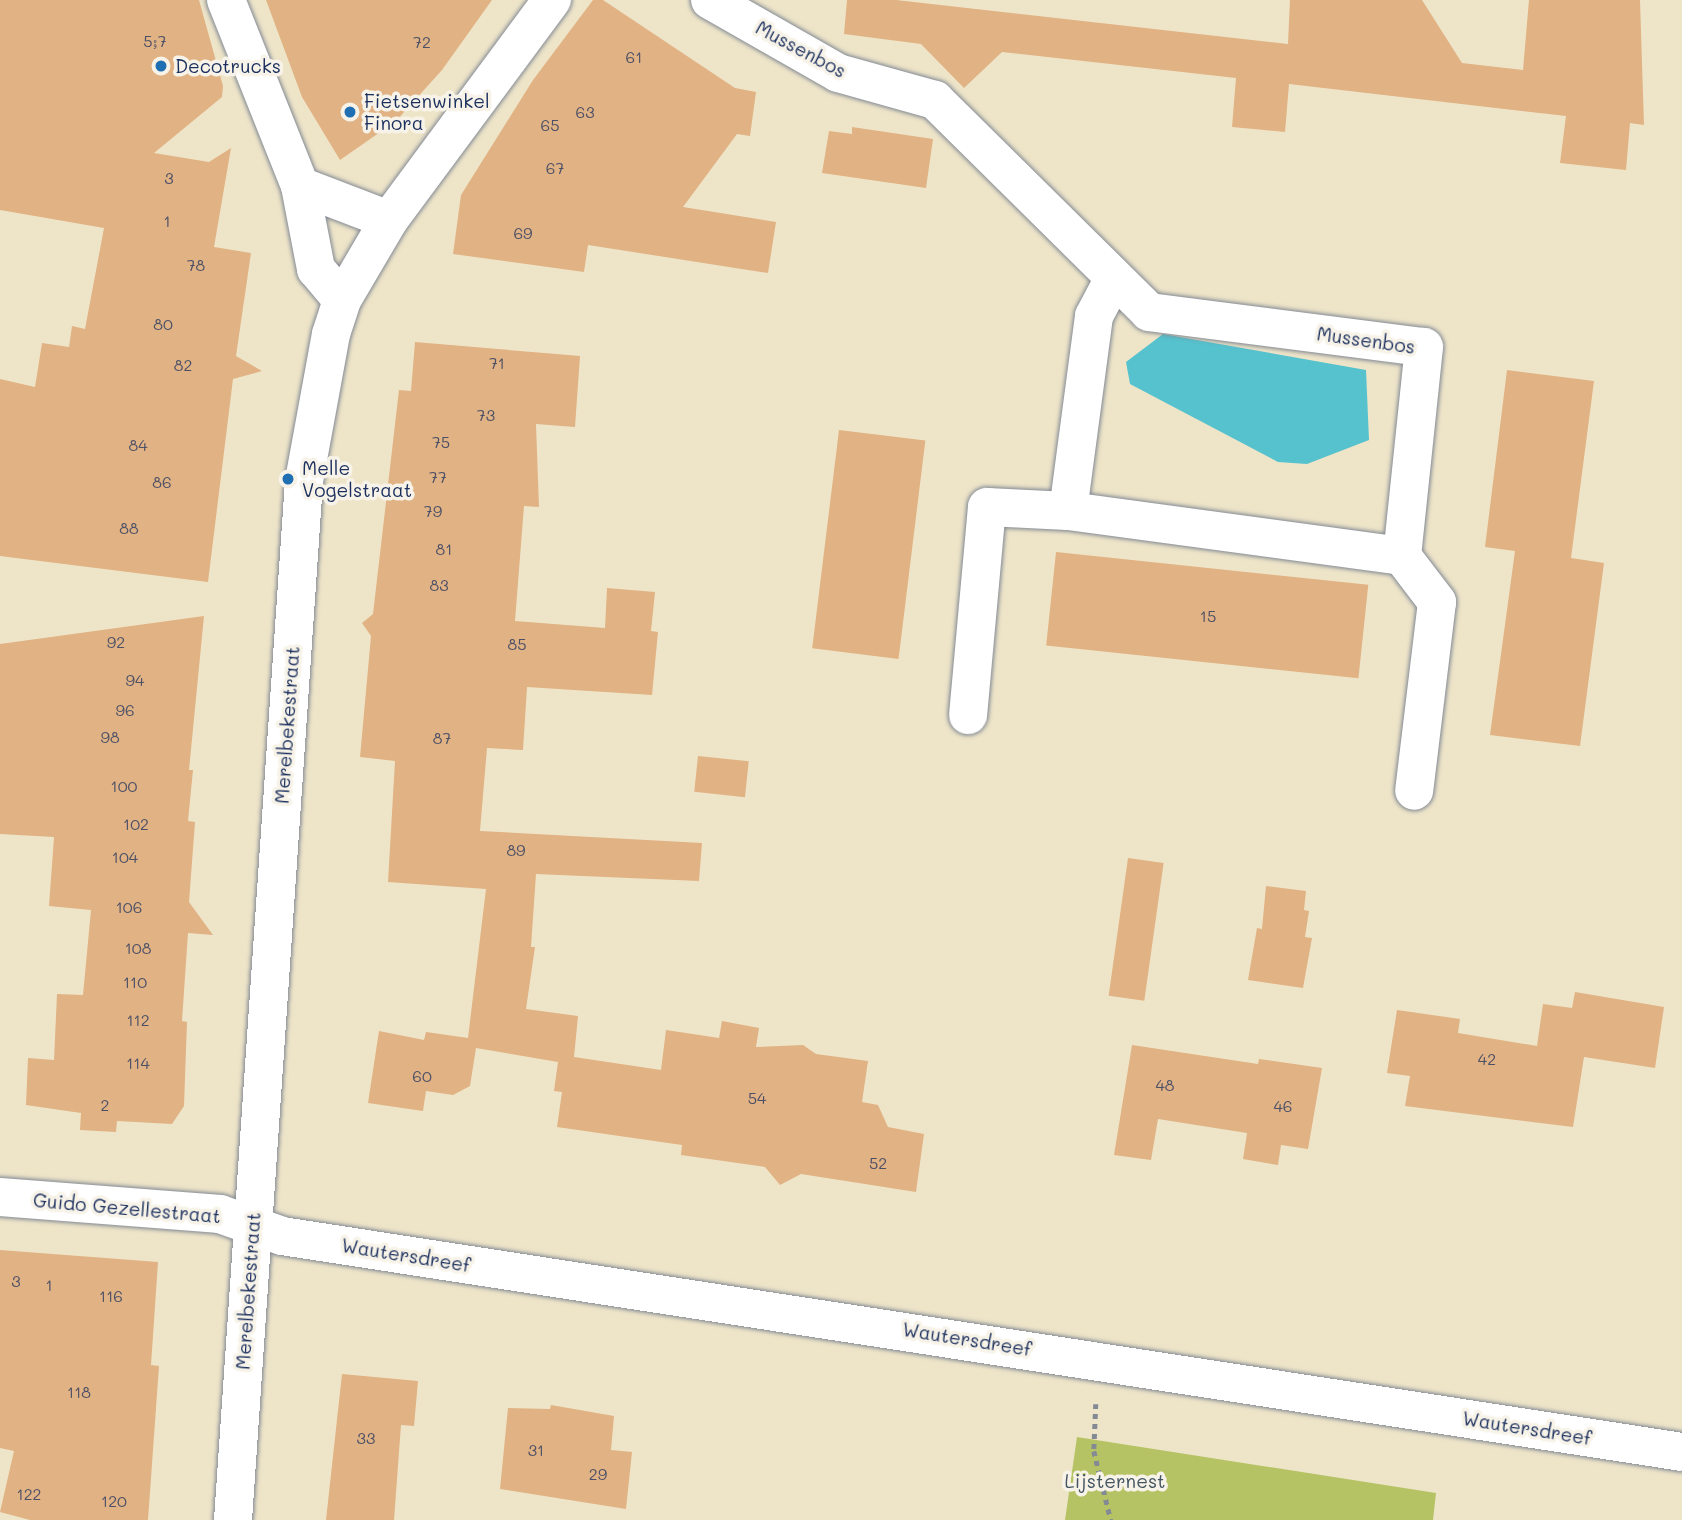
<!DOCTYPE html>
<html>
<head>
<meta charset="utf-8">
<style>
  body { margin:0 }
  #map { position:relative; width:1682px; height:1520px; overflow:hidden; background:#eee5c9; font-family:Mali,sans-serif }
  div>[style] { position:absolute }
  .green>* { inset:0; background:#b6c365 }
  .water>* { inset:0; background:#55c2ce }
  .building>* { inset:0; background:#e1b283; transform-origin:0 0 }
  .path>* { height:4.5px; margin-top:-2.25px; transform-origin:0; background:repeating-linear-gradient(90deg,#848a94 0 5px,transparent 0 10px) }
  .roads { filter:drop-shadow(0 0 2px #848a94) drop-shadow(0 0 2px #848a94) }
  .minor>* { height:38px; margin:-19px; padding:0 19px; transform-origin:19px; border-radius:19px; background:#fff }
  .tertiary>* { height:38px; margin:-19px; padding:0 19px; transform-origin:19px; border-radius:19px; background:#fff }
  .dots>* { width:19px; height:19px; translate:-50% -50%; box-sizing:border-box; border:4px solid #f7f3e8; border-radius:50% }
  span { translate:-50% -50%; white-space:nowrap; text-align:center; line-height:1.15; -webkit-text-stroke:7px #f7f3e8; paint-order:stroke }
  .number-label { font-size:16px; color:#4c5067 }
  .number-label span { -webkit-text-stroke-width:0 }
  .street-label { font-size:19px; color:#1b2f5e }
  .poi-label { font-size:19px; color:#1b2f5e }
  .left { translate:0 -50%; text-align:left }
  .park-label { font-size:19px; color:#425460 }
</style>
</head>
<body>
<div id="map">
  <div class="green">
    <div style="clip-path:polygon(1077px 1437px,1436px 1493px,1433px 1520px,1065px 1520px)"></div>
  </div>
  <div class="water">
    <div style="clip-path:polygon(1163px 334px,1366px 370px,1369px 440px,1307px 464px,1278px 462px,1130px 384px,1126px 362px)"></div>
  </div>
  <div class="building">
    <div style="clip-path:polygon(0 0,199px 0,223px 86px,222px 97px,154px 153px,209px 162px,231px 148px,214px 247px,251px 253px,236px 356px,262px 371px,233px 379px,208px 582px,0 556px,0 379px,35px 387px,42px 343px,69px 347px,72px 326px,85px 329px,104px 228px,0 210px)"></div>
    <div style="clip-path:polygon(266px 0,492px 0,442px 70px,396px 121px,340px 160px,302px 97px)"></div>
    <div style="clip-path:polygon(593px 0,603px 0,735px 88px,756px 92px,750px 136px,737px 134px,683px 207px,776px 222px,768px 273px,588px 245px,584px 272px,453px 254px,461px 195px,533px 80px)"></div>
    <div style="clip-path:polygon(847px 0,896px 0,1288px 44px,1290px 0,1422px 0,1462px 63px,1523px 70px,1529px 0,1640px 0,1644px 125px,1630px 123px,1626px 170px,1560px 163px,1566px 116px,1289px 84px,1285px 132px,1232px 127px,1236px 78px,1002px 52px,964px 88px,921px 44px,844px 34px)"></div>
    <div style="clip-path:polygon(852px 127px,933px 139px,926px 188px,822px 173px,829px 131px,852px 134px)"></div>
    <div style="clip-path:polygon(415px 342px,580px 356px,575px 427px,536px 424px,539px 507px,524px 506px,515px 621px,605px 628px,607px 588px,655px 592px,651px 631px,658px 632px,652px 695px,527px 687px,523px 750px,487px 748px,480px 831px,702px 843px,699px 881px,536px 874px,531px 947px,535px 947px,526px 1009px,578px 1016px,574px 1057px,661px 1070px,666px 1030px,719px 1038px,722px 1021px,759px 1028px,756px 1047px,803px 1045px,816px 1054px,868px 1061px,862px 1102px,878px 1105px,888px 1127px,924px 1134px,916px 1192px,801px 1174px,780px 1185px,765px 1167px,681px 1155px,682px 1145px,557px 1127px,562px 1092px,554px 1091px,558px 1062px,476px 1048px,470px 1086px,453px 1095px,426px 1091px,423px 1111px,368px 1103px,379px 1031px,424px 1040px,426px 1032px,468px 1038px,486px 889px,388px 882px,395px 761px,360px 757px,371px 636px,362px 623px,373px 614px,399px 390px,411px 391px)"></div>
    <div style="clip-path:polygon(1507px 370px,1594px 381px,1571px 558px,1604px 563px,1580px 746px,1490px 735px,1515px 551px,1485px 547px)"></div>
    <div style="left:839px;top:430px;width:87px;height:220px;rotate:7deg"></div>
    <div style="left:1056px;top:552px;width:314px;height:94px;rotate:6deg"></div>
    <div style="clip-path:polygon(204px 616px,189px 770px,193px 770px,188px 821px,195px 822px,189px 902px,213px 935px,188px 933px,182px 1021px,187px 1022px,184px 1106px,172px 1124px,117px 1121px,116px 1132px,80px 1130px,81px 1113px,26px 1105px,28px 1058px,54px 1060px,57px 994px,83px 995px,91px 910px,49px 906px,54px 837px,0 834px,0 644px)"></div>
    <div style="left:698px;top:756px;width:51px;height:36px;rotate:6deg"></div>
    <div style="left:1128px;top:858px;width:36px;height:139px;rotate:8deg"></div>
    <div style="clip-path:polygon(1266px 886px,1306px 891px,1304px 910px,1309px 911px,1305px 937px,1312px 938px,1303px 988px,1248px 980px,1257px 928px,1262px 929px)"></div>
    <div style="clip-path:polygon(1575px 992px,1664px 1007px,1655px 1068px,1584px 1057px,1573px 1127px,1405px 1106px,1410px 1076px,1387px 1073px,1397px 1010px,1460px 1019px,1458px 1033px,1537px 1046px,1543px 1004px,1572px 1008px)"></div>
    <div style="clip-path:polygon(1132px 1045px,1258px 1064px,1259px 1059px,1322px 1068px,1308px 1149px,1281px 1145px,1278px 1165px,1243px 1159px,1247px 1133px,1158px 1119px,1151px 1160px,1114px 1155px)"></div>
    <div style="clip-path:polygon(0 1250px,158px 1262px,151px 1365px,159px 1366px,148px 1520px,30px 1520px,0 1512px,14px 1451px,0 1448px)"></div>
    <div style="clip-path:polygon(342px 1374px,418px 1381px,414px 1426px,401px 1425px,394px 1520px,326px 1520px)"></div>
    <div style="clip-path:polygon(551px 1405px,614px 1416px,611px 1450px,632px 1452px,626px 1509px,500px 1489px,508px 1408px,550px 1409px)"></div>
  </div>
  <div class="path">
    <div style="left:1096px;top:1404px;width:47px;rotate:92.4deg"></div>
    <div style="left:1094px;top:1451px;width:71px;rotate:76.2deg"></div>
  </div>
  <div class="roads">
    <div class="minor">
      <div style="left:226px;top:0;width:200px;rotate:68.3deg"></div>
      <div style="left:300px;top:186px;width:85px;rotate:79.1deg"></div>
      <div style="left:316px;top:269px;width:40px;rotate:50deg"></div>
      <div style="left:710px;top:0;width:147px;rotate:29.7deg"></div>
      <div style="left:838px;top:73px;width:101px;rotate:15.6deg"></div>
      <div style="left:935px;top:100px;width:301px;rotate:44.7deg"></div>
      <div style="left:1149px;top:312px;width:277px;rotate:7.3deg"></div>
      <div style="left:1424px;top:347px;width:210px;rotate:96deg"></div>
      <div style="left:1402px;top:556px;width:337px;rotate:-172.3deg"></div>
      <div style="left:1068px;top:511px;width:81px;rotate:-177.2deg"></div>
      <div style="left:987px;top:507px;width:209px;rotate:95.2deg"></div>
      <div style="left:300px;top:186px;width:95px;rotate:20.9deg"></div>
      <div style="left:1068px;top:511px;width:197px;rotate:-82.4deg"></div>
      <div style="left:1094px;top:316px;width:43px;rotate:-62.2deg"></div>
      <div style="left:1402px;top:556px;width:58px;rotate:52.7deg"></div>
      <div style="left:1437px;top:602px;width:190px;rotate:96.9deg"></div>
      <div style="left:0;top:1197px;width:221px;rotate:4.4deg"></div>
      <div style="left:220px;top:1214px;width:66px;rotate:19.5deg"></div>
      <div style="left:282px;top:1236px;width:1417px;rotate:8.77deg"></div>
    </div>
    <div class="tertiary">
      <div style="left:233px;top:1520px;width:1041px;rotate:-86.09deg"></div>
      <div style="left:304px;top:481px;width:149px;rotate:-79.6deg"></div>
      <div style="left:331px;top:334px;width:36px;rotate:-72deg"></div>
      <div style="left:342px;top:300px;width:93px;rotate:-59.6deg"></div>
      <div style="left:389px;top:220px;width:274px;rotate:-53.5deg"></div>
    </div>
  </div>
  <div class="dots">
    <div style="left:161px;top:66px;background:#1f6fb2"></div>
    <div style="left:350px;top:112px;background:#1f6fb2"></div>
    <div style="left:288px;top:479px;background:#1f6fb2"></div>
  </div>
  <div class="number-label">
    <span style="left:155px;top:41px">5;7</span>
    <span style="left:422px;top:42px">72</span>
    <span style="left:634px;top:57px">61</span>
    <span style="left:585px;top:112px">63</span>
    <span style="left:550px;top:125px">65</span>
    <span style="left:555px;top:168px">67</span>
    <span style="left:169px;top:178px">3</span>
    <span style="left:167px;top:221px">1</span>
    <span style="left:523px;top:233px">69</span>
    <span style="left:196px;top:265px">78</span>
    <span style="left:163px;top:324px">80</span>
    <span style="left:497px;top:363px">71</span>
    <span style="left:183px;top:365px">82</span>
    <span style="left:486px;top:415px">73</span>
    <span style="left:441px;top:442px">75</span>
    <span style="left:138px;top:445px">84</span>
    <span style="left:438px;top:477px">77</span>
    <span style="left:162px;top:482px">86</span>
    <span style="left:433px;top:511px">79</span>
    <span style="left:129px;top:528px">88</span>
    <span style="left:444px;top:549px">81</span>
    <span style="left:439px;top:585px">83</span>
    <span style="left:1208px;top:616px">15</span>
    <span style="left:116px;top:642px">92</span>
    <span style="left:517px;top:644px">85</span>
    <span style="left:135px;top:680px">94</span>
    <span style="left:125px;top:710px">96</span>
    <span style="left:110px;top:737px">98</span>
    <span style="left:442px;top:738px">87</span>
    <span style="left:124px;top:786px">100</span>
    <span style="left:136px;top:824px">102</span>
    <span style="left:516px;top:850px">89</span>
    <span style="left:125px;top:857px">104</span>
    <span style="left:129px;top:907px">106</span>
    <span style="left:138px;top:948px">108</span>
    <span style="left:135px;top:982px">110</span>
    <span style="left:138px;top:1020px">112</span>
    <span style="left:1487px;top:1059px">42</span>
    <span style="left:138px;top:1063px">114</span>
    <span style="left:422px;top:1076px">60</span>
    <span style="left:1165px;top:1085px">48</span>
    <span style="left:757px;top:1098px">54</span>
    <span style="left:105px;top:1105px">2</span>
    <span style="left:1283px;top:1106px">46</span>
    <span style="left:878px;top:1163px">52</span>
    <span style="left:16px;top:1281px">3</span>
    <span style="left:49px;top:1285px">1</span>
    <span style="left:111px;top:1296px">116</span>
    <span style="left:79px;top:1392px">118</span>
    <span style="left:366px;top:1438px">33</span>
    <span style="left:536px;top:1450px">31</span>
    <span style="left:598px;top:1474px">29</span>
    <span style="left:29px;top:1494px">122</span>
    <span style="left:114px;top:1501px">120</span>
  </div>
  <div class="street-label">
    <span style="left:801px;top:49px;rotate:28deg">Mussenbos</span>
    <span style="left:1366px;top:340px;rotate:8deg">Mussenbos</span>
    <span style="left:287px;top:725px;rotate:-86deg">Merelbekestraat</span>
    <span style="left:127px;top:1208px;rotate:5deg">Guido Gezellestraat</span>
    <span style="left:406px;top:1255px;rotate:9deg">Wautersdreef</span>
    <span style="left:248px;top:1291px;rotate:-86deg">Merelbekestraat</span>
    <span style="left:967px;top:1339px;rotate:9deg">Wautersdreef</span>
    <span style="left:1527px;top:1428px;rotate:9deg">Wautersdreef</span>
  </div>
  <div class="poi-label">
    <span class="left" style="left:175px;top:66px">Decotrucks</span>
    <span class="left" style="left:364px;top:112px">Fietsenwinkel<br>Finora</span>
    <span class="left" style="left:302px;top:479px">Melle<br>Vogelstraat</span>
  </div>
  <div class="park-label">
    <span style="left:1115px;top:1481px">Lijsternest</span>
  </div>
</div>
</body>
</html>
